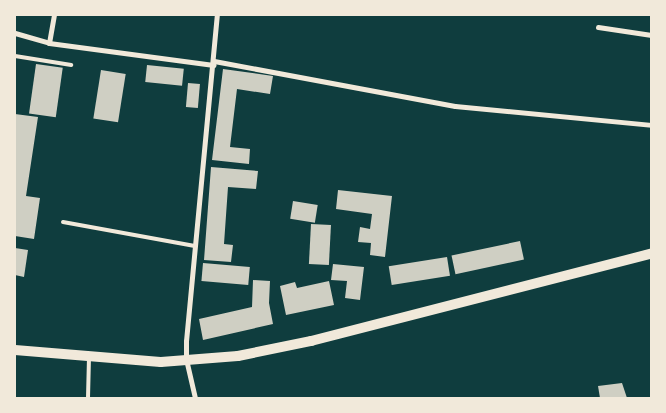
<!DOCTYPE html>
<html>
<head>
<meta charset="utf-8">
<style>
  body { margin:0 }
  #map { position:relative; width:666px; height:413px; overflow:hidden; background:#0f3d3e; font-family:Commissioner,sans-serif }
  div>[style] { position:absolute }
  .building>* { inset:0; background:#cfcfc3; transform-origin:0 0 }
  .service>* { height:4px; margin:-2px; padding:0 2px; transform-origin:2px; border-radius:2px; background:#f1e9da }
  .minor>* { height:5px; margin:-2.5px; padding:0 2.5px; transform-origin:2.5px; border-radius:2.5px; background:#f1e9da }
  .secondary>* { height:10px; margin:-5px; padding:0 5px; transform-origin:5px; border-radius:5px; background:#f1e9da }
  span { translate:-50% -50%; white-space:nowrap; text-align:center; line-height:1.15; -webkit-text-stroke:4.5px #f1e9da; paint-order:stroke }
  .frame { position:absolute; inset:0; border:16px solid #f1e9da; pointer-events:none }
</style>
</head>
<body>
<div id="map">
  <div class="building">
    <div style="left:36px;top:64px;width:27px;height:50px;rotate:8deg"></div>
    <div style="left:147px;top:65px;width:37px;height:17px;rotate:6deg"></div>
    <div style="clip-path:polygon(223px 69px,273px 76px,270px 94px,237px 89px,230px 147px,250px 149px,249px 164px,212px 160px)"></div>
    <div style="left:101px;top:70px;width:25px;height:49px;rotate:9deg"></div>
    <div style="left:188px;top:83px;width:12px;height:24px;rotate:5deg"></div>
    <div style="clip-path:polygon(15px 114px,38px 117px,26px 196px,40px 198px,34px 239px,15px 236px)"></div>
    <div style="clip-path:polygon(211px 167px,258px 171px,256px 189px,228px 187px,224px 244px,233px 245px,231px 262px,204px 260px)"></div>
    <div style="clip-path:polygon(338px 190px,392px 196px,385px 257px,370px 255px,371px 243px,358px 242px,360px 227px,370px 229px,372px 214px,336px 209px)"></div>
    <div style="left:293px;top:201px;width:25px;height:18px;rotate:9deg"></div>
    <div style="left:311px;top:224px;width:20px;height:40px;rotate:3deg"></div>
    <div style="left:520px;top:241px;width:19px;height:70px;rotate:78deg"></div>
    <div style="clip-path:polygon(15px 248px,28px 250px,24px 277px,15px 275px)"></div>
    <div style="left:447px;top:257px;width:19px;height:59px;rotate:81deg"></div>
    <div style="left:203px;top:263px;width:47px;height:18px;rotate:5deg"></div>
    <div style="clip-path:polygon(333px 264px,364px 267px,360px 300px,345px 298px,347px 281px,331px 280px)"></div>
    <div style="clip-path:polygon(253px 280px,270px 281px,269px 303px,273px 324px,203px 340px,199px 319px,252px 307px)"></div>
    <div style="clip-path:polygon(329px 281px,334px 305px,286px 315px,280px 286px,295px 282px,297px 288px)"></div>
    <div style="clip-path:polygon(622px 383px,627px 398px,600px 398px,598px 386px)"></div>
  </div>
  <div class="service">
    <div style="left:15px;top:56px;width:57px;rotate:9.1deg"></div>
    <div style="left:63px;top:222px;width:134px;rotate:10.3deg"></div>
    <div style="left:88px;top:398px;width:40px;rotate:-88.6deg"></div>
  </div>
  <div class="minor">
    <div style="left:598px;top:27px;width:54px;rotate:8.6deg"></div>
    <div style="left:15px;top:33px;width:35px;rotate:16deg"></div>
    <div style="left:49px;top:43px;width:166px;rotate:7.6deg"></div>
    <div style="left:49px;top:43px;width:28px;rotate:-80deg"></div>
    <div style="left:214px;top:61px;width:245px;rotate:10.6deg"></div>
    <div style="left:455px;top:106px;width:197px;rotate:5.5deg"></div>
    <div style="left:195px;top:398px;width:39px;rotate:-103deg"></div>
    <div style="left:186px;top:360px;width:19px;rotate:-90deg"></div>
    <div style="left:186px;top:341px;width:327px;rotate:-84.6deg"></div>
  </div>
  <div class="secondary">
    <div style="left:15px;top:350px;width:146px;rotate:4.7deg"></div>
    <div style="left:161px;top:362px;width:77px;rotate:-4.5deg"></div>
    <div style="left:238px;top:356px;width:75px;rotate:-11.6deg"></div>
    <div style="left:311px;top:341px;width:351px;rotate:-14.4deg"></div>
  </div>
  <div class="frame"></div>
</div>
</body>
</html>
